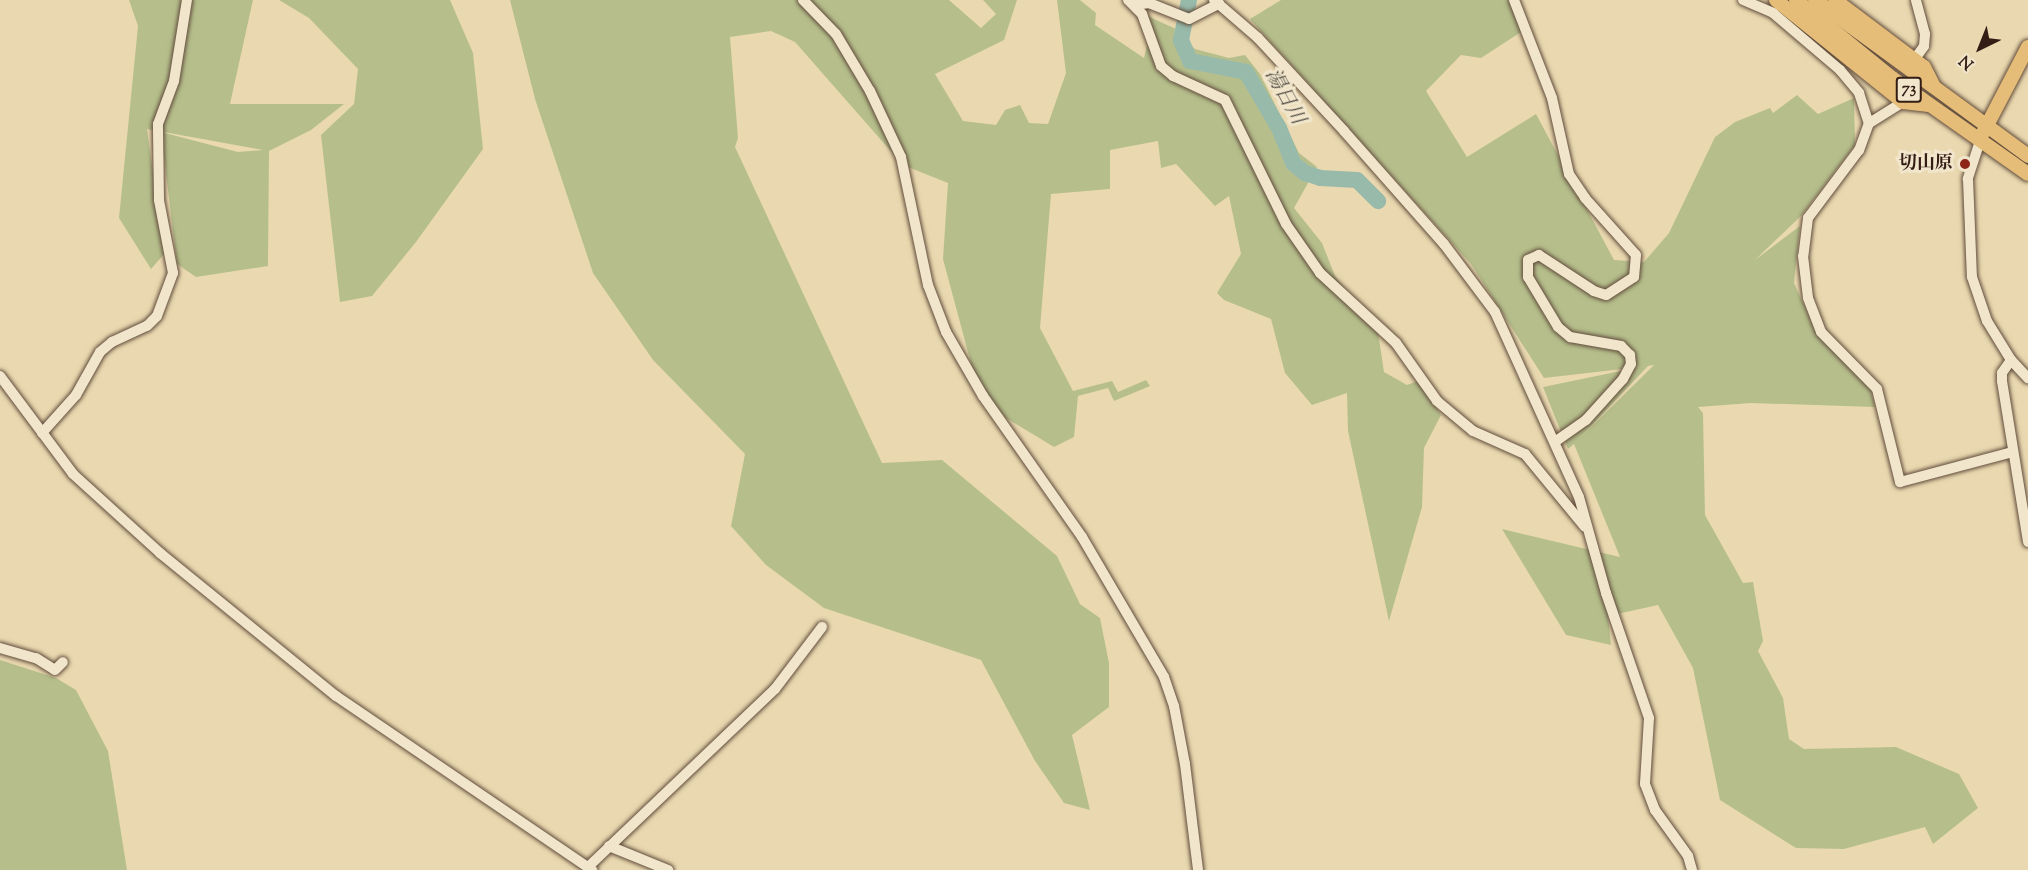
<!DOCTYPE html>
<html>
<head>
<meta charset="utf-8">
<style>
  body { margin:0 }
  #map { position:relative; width:2028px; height:870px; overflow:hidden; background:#ead9b0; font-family:"Sorts Mill Goudy","Noto Serif JP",serif }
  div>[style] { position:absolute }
  .green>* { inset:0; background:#b6bf8c }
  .river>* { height:16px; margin:-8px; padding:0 8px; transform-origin:8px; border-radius:8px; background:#98baab }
  .roads { filter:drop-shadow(0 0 2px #614c3c) drop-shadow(0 0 2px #614c3c) }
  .minor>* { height:10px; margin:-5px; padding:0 5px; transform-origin:5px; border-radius:5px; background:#f1e6cc }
  .major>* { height:14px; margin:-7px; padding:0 7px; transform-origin:7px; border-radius:7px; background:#e5bc78 }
  .dots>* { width:16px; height:16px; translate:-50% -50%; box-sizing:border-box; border:3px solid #f1e6cc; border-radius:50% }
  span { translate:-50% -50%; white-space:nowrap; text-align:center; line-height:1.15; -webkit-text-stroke:6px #f1e6cc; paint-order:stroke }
  .shield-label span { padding:2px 4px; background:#f1e6cc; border:2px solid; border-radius:4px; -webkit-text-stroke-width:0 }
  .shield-label { font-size:16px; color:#331d15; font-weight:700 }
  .poi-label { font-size:18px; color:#331d15; font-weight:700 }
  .right { translate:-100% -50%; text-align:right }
  .water-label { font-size:20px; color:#514c42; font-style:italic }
  .north { position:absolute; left:1950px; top:18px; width:60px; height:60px; -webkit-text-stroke:4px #f1e6cc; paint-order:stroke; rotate:223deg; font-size:16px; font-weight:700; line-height:24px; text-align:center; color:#331d15 }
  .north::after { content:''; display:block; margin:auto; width:21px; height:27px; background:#331d15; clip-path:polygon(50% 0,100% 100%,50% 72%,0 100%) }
</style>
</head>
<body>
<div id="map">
  <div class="green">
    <div style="clip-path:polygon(129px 0,253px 0,230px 104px,344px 104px,311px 130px,269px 151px,268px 266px,196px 277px,177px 264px,161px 132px,238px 152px,263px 150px,147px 129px,164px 254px,151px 269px,119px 218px,138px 26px)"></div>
    <div style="clip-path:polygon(279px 0,450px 0,473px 53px,483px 149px,416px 242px,372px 296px,340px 302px,321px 135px,354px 104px,358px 69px,309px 18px)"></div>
    <div style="clip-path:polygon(510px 0,949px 0,981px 28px,996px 14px,983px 0,1017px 0,1004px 40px,935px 74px,963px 121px,996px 125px,1005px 110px,1020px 105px,1029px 123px,1048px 124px,1066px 73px,1057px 0,1080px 0,1096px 13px,1095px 25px,1144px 58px,1151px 30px,1145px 15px,1174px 28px,1195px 49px,1229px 58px,1245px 55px,1260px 74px,1299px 153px,1317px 167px,1294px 208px,1322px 243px,1335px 276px,1378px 332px,1384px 372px,1407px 385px,1418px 381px,1441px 415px,1424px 448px,1422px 507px,1389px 621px,1348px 431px,1347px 393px,1312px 405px,1285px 373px,1271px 319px,1224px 300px,1217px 293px,1241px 254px,1229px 196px,1215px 206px,1176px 164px,1161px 168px,1158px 141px,1110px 150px,1110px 189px,1051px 194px,1040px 328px,1073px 391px,1112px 381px,1118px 392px,1146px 380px,1150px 386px,1114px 401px,1108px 388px,1078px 396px,1074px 437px,1054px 447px,1006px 418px,976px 382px,943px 259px,948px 183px,903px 165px,795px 42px,771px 31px,730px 37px,738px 138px,735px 147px,882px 463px,942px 460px,1057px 556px,1080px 604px,1100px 618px,1109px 663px,1109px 707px,1072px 735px,1090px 810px,1064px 803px,1035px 761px,981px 660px,824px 608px,766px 565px,731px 526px,745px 454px,653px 360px,593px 273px,535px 99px)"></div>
    <div style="clip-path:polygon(evenodd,1281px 0,1509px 0,1521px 32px,1481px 58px,1461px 55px,1426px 91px,1467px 157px,1536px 114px,1614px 260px,1644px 262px,1669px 233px,1715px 137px,1735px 122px,1770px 108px,1773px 113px,1797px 95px,1818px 114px,1854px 98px,1855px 145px,1801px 216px,1755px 260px,1800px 226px,1794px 283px,1815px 329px,1870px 388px,1875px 407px,1751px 403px,1698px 407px,1703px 413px,1705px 515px,1743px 583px,1753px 582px,1763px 641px,1758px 651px,1783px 698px,1789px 739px,1804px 749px,1896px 747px,1959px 774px,1978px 808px,1933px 844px,1925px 827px,1844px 849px,1796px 848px,1720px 800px,1693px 668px,1658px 605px,1608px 616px,1611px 645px,1566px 635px,1502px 529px,1620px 557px,1574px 444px,1568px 449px,1543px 387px,1640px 367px,1544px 378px,1471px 264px,1250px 19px,1281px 0,1654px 365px,1579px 439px,1648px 366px,1654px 365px)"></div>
    <div style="clip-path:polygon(0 660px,56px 678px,76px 690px,108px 751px,127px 870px,0 870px)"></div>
  </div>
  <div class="river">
    <div style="left:1189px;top:0;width:41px;rotate:101.3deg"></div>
    <div style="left:1181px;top:40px;width:23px;rotate:67deg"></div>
    <div style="left:1190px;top:61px;width:57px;rotate:11.1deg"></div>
    <div style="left:1246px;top:72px;width:65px;rotate:59.5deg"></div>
    <div style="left:1279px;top:128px;width:38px;rotate:68deg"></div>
    <div style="left:1293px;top:163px;width:16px;rotate:40deg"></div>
    <div style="left:1305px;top:173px;width:16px;rotate:18deg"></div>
    <div style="left:1320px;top:178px;width:37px;rotate:3deg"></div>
    <div style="left:1357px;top:180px;width:30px;rotate:45deg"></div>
  </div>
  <div class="roads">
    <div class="minor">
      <div style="left:803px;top:0;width:47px;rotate:45.9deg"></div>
      <div style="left:836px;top:34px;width:66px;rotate:59.2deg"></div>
      <div style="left:870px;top:91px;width:73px;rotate:64.8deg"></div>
      <div style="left:901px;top:157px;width:131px;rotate:78.1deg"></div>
      <div style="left:928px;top:285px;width:50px;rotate:69deg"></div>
      <div style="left:946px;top:332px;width:74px;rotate:60deg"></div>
      <div style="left:983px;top:396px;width:172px;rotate:54.9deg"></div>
      <div style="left:1082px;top:537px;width:162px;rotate:59.6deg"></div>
      <div style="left:1164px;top:677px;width:31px;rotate:71deg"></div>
      <div style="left:1174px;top:706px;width:59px;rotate:79.3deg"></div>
      <div style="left:1185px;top:764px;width:107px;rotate:83deg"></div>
      <div style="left:1128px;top:0;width:20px;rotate:45deg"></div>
      <div style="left:1142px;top:14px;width:55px;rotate:69.9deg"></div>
      <div style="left:1161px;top:66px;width:16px;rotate:40deg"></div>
      <div style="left:1173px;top:76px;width:57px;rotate:24.8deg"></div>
      <div style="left:1225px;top:100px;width:138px;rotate:63.8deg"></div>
      <div style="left:1286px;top:224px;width:60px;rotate:55.2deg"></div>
      <div style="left:1320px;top:273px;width:103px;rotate:42.6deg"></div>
      <div style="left:1396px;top:343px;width:71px;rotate:54.7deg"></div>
      <div style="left:1437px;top:401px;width:47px;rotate:39.8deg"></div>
      <div style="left:1473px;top:431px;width:57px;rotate:23.9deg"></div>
      <div style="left:1525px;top:454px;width:94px;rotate:50.6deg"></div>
      <div style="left:1214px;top:0;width:58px;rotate:40.8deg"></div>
      <div style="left:1258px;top:38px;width:127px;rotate:47.2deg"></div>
      <div style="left:1344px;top:131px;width:151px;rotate:48.5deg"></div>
      <div style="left:1444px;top:244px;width:85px;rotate:53.1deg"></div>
      <div style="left:1495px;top:312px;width:203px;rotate:65.6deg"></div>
      <div style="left:1579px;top:497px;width:100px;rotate:74.3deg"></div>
      <div style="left:1606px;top:593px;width:132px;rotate:71deg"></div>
      <div style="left:1649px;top:718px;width:66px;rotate:93.5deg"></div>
      <div style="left:1645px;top:784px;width:28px;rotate:69deg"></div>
      <div style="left:1655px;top:810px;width:57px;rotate:54.3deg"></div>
      <div style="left:1688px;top:856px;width:15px;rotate:74deg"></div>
      <div style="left:1514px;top:0;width:105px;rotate:68.8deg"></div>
      <div style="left:1552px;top:98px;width:78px;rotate:77.4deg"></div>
      <div style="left:1569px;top:174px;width:29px;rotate:56deg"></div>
      <div style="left:1585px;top:198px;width:76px;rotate:48.2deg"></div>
      <div style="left:1636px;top:255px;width:22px;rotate:95deg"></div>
      <div style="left:1634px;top:277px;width:33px;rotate:147deg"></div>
      <div style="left:1606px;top:295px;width:13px;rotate:-162deg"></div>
      <div style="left:1594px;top:291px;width:66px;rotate:-146.8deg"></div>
      <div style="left:1539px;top:255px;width:12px;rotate:156deg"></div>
      <div style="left:1528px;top:260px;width:17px;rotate:90deg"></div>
      <div style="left:1528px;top:277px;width:58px;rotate:59deg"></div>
      <div style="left:1558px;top:327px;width:16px;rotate:40deg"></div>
      <div style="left:1570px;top:337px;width:52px;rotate:10deg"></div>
      <div style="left:1621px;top:346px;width:13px;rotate:45deg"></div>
      <div style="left:1630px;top:355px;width:9px;rotate:84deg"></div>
      <div style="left:1631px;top:364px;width:17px;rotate:118deg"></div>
      <div style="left:1623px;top:379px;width:55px;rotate:132.1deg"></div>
      <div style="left:1586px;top:420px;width:38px;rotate:145deg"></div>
      <div style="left:1743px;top:0;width:33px;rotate:23deg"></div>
      <div style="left:1773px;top:13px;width:88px;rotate:40.4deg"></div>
      <div style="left:1840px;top:70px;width:30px;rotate:50deg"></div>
      <div style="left:1859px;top:93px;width:32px;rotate:72deg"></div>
      <div style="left:1135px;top:5px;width:14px;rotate:-8deg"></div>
      <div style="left:1149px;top:3px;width:43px;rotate:21.8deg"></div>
      <div style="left:1189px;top:19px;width:34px;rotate:-27deg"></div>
      <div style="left:1914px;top:60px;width:17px;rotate:-54deg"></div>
      <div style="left:1924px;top:46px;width:12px;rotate:-85deg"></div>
      <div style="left:1925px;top:34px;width:35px;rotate:-105deg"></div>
      <div style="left:1903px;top:102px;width:40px;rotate:148deg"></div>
      <div style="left:1869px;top:123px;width:29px;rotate:110deg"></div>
      <div style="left:1859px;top:150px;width:85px;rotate:126.9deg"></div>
      <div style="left:1808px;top:218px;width:38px;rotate:97deg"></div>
      <div style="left:1803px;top:256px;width:42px;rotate:83.2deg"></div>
      <div style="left:1808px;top:298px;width:36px;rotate:69deg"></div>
      <div style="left:1821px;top:332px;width:80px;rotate:45.5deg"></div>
      <div style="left:1877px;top:389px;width:96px;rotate:76.1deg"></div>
      <div style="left:1900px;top:482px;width:117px;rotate:-14.9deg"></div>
      <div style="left:1980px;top:141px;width:40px;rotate:108deg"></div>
      <div style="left:1968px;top:179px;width:98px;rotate:87.7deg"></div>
      <div style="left:1972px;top:277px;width:46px;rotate:71.2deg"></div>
      <div style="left:1987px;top:321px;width:46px;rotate:58.4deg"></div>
      <div style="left:2011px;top:360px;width:25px;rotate:47deg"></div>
      <div style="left:2011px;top:360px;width:16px;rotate:125deg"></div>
      <div style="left:2002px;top:373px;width:8px;rotate:90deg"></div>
      <div style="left:2002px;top:381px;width:163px;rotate:80.8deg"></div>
      <div style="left:0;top:376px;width:122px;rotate:53.3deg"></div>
      <div style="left:73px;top:474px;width:118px;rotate:42.2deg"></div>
      <div style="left:160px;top:553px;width:227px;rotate:39.1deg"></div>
      <div style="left:336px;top:696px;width:310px;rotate:34.2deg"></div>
      <div style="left:42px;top:433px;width:51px;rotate:-48.2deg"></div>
      <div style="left:76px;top:395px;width:49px;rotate:-60.8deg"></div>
      <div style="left:100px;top:352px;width:16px;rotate:-40deg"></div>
      <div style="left:112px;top:342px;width:38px;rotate:-25deg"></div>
      <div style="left:147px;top:326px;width:14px;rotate:-45deg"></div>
      <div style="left:157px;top:316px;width:46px;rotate:-69.6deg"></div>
      <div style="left:173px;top:273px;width:74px;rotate:-100.9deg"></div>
      <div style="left:159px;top:200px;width:76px;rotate:-90.8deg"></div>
      <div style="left:158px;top:124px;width:46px;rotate:-69.6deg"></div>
      <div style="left:174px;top:81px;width:82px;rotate:-80.9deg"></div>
      <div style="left:0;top:648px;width:37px;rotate:16deg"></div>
      <div style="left:36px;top:658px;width:22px;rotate:32deg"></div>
      <div style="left:55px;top:670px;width:11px;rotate:-45deg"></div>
      <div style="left:609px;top:846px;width:64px;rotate:22.1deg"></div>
      <div style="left:588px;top:867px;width:258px;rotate:-43.6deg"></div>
      <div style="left:775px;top:689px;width:78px;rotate:-52.8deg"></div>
    </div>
    <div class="major">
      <div style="left:1776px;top:0;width:163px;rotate:38.8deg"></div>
      <div style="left:1903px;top:102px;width:24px;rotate:7deg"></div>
      <div style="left:1796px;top:0;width:124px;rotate:39.1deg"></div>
      <div style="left:1892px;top:78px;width:166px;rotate:35.2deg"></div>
      <div style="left:1815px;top:0;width:264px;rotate:36.2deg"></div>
      <div style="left:1835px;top:0;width:111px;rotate:37deg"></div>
      <div style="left:1924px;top:67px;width:22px;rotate:63deg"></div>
      <div style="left:1983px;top:133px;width:97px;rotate:-62.4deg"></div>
    </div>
  </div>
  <div class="dots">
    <div style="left:1965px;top:164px;background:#8f2418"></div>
  </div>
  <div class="shield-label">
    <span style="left:1909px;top:90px">73</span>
  </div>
  <div class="poi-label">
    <span class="right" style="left:1953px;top:164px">切山原</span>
  </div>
  <div class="water-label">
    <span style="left:1284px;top:97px;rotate:61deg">湯日川</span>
  </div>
  <div class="north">N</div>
</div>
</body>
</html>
